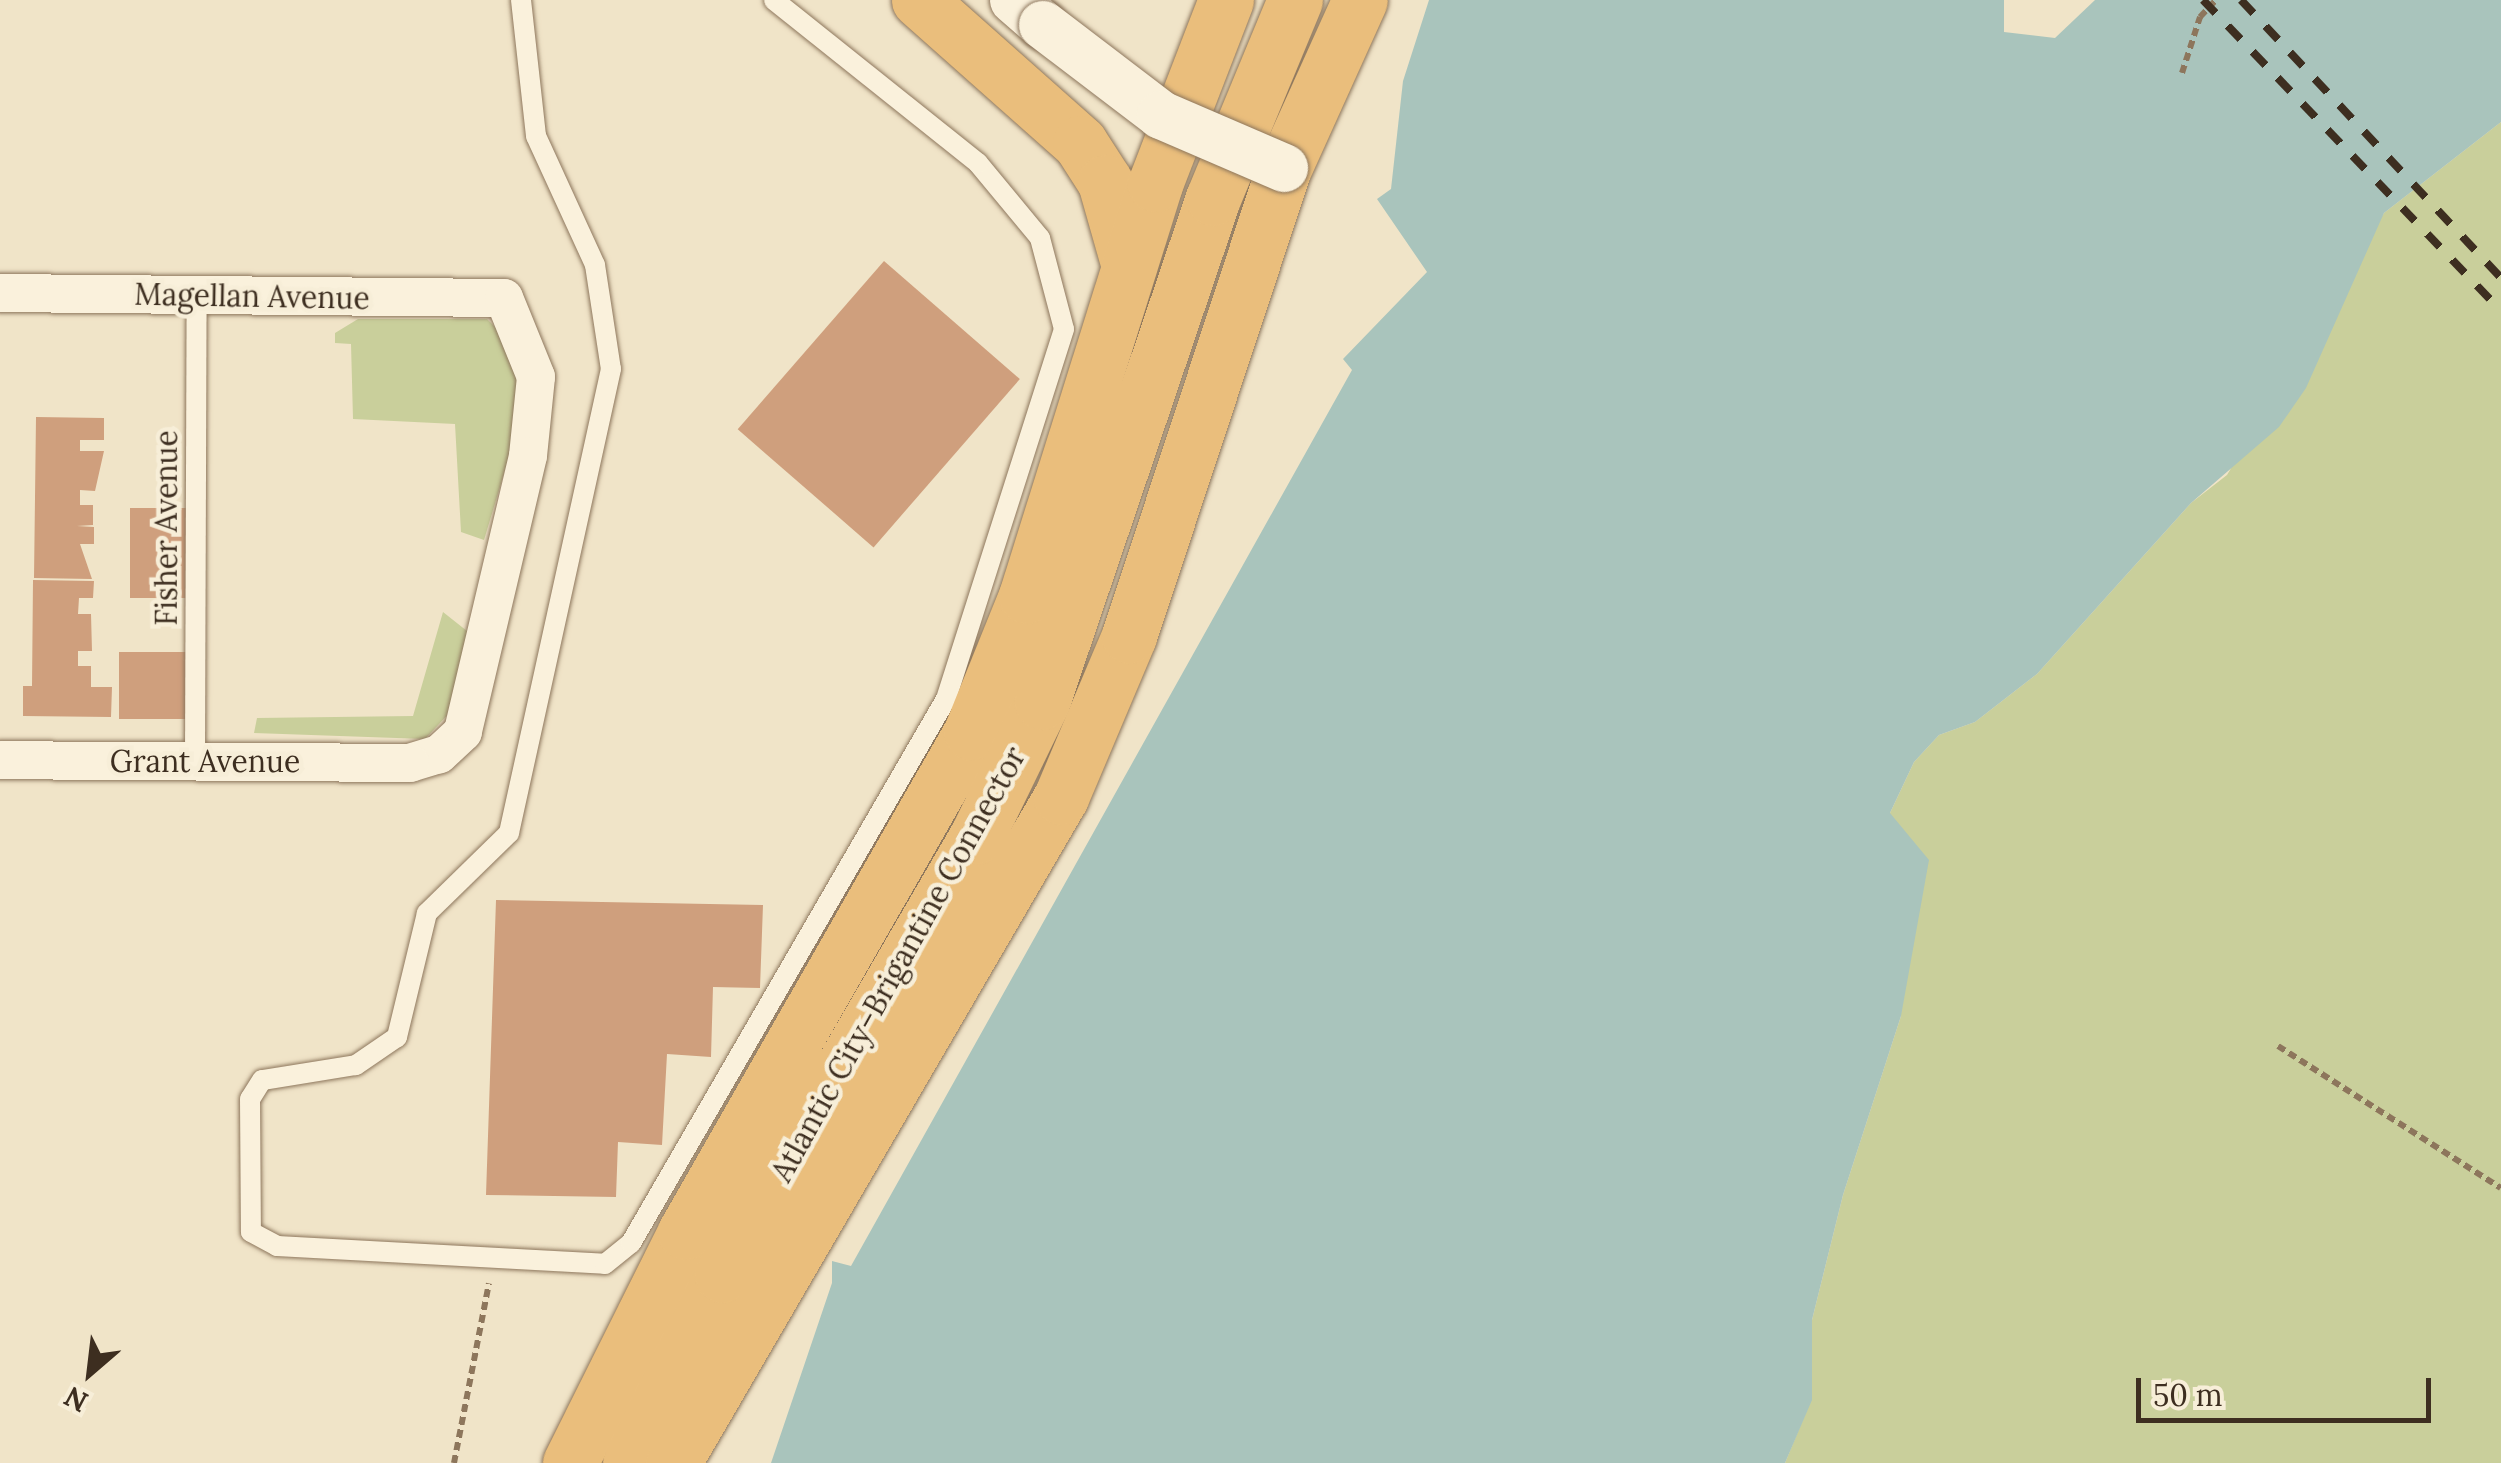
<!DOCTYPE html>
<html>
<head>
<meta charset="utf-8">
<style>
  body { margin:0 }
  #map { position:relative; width:2501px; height:1463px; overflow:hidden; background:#f0e4c8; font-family:Lora,serif }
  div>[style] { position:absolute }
  .green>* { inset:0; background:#c9cf9b }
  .water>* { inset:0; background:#a9c4bc }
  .pier>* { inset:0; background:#f0e4c8 }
  .building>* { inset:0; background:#cf9f7d; transform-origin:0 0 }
  .path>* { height:6px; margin-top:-3px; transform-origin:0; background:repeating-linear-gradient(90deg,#8d765c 0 8px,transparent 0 13px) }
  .roads { filter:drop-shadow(0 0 2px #8d765c) drop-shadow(0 0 2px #8d765c) }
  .service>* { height:20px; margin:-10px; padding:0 10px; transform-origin:10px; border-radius:10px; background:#faf1dc }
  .minor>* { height:38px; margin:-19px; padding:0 19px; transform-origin:19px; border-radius:19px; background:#faf1dc }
  .tertiary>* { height:48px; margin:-24px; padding:0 24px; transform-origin:24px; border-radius:24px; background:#faf1dc }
  .trunk>* { height:55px; margin:-27.5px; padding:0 27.5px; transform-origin:27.5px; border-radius:27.5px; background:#eabe7c }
  .rail>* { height:8px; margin-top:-4px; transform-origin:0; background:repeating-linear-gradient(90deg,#3d2e20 0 18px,transparent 0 36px) }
  .bridges { filter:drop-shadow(0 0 2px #8d765c) drop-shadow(0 0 2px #8d765c) }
  .tertiary-bridge>* { height:48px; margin:-24px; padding:0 24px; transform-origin:24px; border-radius:24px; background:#faf1dc }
  span { translate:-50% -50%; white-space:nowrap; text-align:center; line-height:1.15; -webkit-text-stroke:9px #f7eed8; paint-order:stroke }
  .street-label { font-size:30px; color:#3d2e20 }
  .north { position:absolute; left:40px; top:1323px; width:100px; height:100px; -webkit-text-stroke:8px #f7eed8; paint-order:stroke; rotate:208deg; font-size:28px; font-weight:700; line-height:40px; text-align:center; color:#3d2e20 }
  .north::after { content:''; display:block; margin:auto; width:35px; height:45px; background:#3d2e20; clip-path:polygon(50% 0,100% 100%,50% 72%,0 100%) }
  .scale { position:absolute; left:2136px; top:1378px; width:295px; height:45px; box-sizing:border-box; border:5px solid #3d2e20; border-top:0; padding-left:12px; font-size:30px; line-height:35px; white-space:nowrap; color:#3d2e20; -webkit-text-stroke:8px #f7eed8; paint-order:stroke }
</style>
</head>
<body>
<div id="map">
  <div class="green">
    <div style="clip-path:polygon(2501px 122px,2501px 1463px,1785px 1463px,1811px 1400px,1812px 1320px,1843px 1195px,1901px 1016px,1890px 813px,1914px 762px,1939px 735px,1975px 722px,2037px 674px,2191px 503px,2227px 475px,2384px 213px)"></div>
    <div style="clip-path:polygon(358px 319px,487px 319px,510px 342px,524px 407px,484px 540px,461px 532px,455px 424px,353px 419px,351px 344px,335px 343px,335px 333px)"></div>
    <div style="clip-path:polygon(443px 612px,467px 631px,466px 665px,453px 709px,425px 739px,254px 733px,257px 718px,413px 716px)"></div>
  </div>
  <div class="water">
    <div style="clip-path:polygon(1429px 0,2501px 0,2501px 122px,2384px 213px,2306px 388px,2279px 427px,2191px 503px,2037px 674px,1975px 722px,1939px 735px,1914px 762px,1890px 813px,1929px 860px,1901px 1016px,1843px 1195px,1812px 1320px,1812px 1400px,1785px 1463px,771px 1463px,832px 1283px,832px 1261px,851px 1266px,1352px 370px,1343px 359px,1427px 272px,1377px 199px,1391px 189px,1403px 81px)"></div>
  </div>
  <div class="pier">
    <div style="clip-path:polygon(2004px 0,2095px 0,2055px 38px,2004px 32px)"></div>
  </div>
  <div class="building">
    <div style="left:884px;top:261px;width:180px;height:223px;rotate:41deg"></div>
    <div style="clip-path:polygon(36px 417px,104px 418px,104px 440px,80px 440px,80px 451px,104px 451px,95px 491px,80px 490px,80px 505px,93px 505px,93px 525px,77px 526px,94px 527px,94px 544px,80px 544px,92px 579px,34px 578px)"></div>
    <div style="left:130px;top:508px;width:57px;height:90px"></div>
    <div style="clip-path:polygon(33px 580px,94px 581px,93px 598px,79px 598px,78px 614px,91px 614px,92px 651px,78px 651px,78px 666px,91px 666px,91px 687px,112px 687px,111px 717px,23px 716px,23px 686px,32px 686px)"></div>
    <div style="left:119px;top:652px;width:67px;height:67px"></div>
    <div style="clip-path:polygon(496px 900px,763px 905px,760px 988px,713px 987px,711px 1057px,667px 1054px,662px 1145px,618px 1142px,616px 1197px,486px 1195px)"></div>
  </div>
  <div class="path">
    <div style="left:2182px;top:73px;width:59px;rotate:-72.2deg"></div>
    <div style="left:2200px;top:17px;width:23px;rotate:-47deg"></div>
    <div style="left:2278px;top:1046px;width:264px;rotate:32.5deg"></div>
    <div style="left:454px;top:1463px;width:183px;rotate:-79deg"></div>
  </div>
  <div class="roads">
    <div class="service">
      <div style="left:521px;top:0;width:137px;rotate:83.7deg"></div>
      <div style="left:536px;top:136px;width:142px;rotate:65.4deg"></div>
      <div style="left:595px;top:265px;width:105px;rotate:81.3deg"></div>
      <div style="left:611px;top:369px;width:475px;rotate:102.4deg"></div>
      <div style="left:509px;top:833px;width:115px;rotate:135.7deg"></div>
      <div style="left:427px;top:913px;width:128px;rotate:103.6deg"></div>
      <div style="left:397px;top:1037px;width:50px;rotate:145.7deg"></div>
      <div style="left:356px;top:1065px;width:95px;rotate:170.9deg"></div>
      <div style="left:262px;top:1080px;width:22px;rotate:122deg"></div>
      <div style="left:250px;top:1099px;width:133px;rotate:89.6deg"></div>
      <div style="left:251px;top:1232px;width:30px;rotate:28deg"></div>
      <div style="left:277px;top:1246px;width:328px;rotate:3.1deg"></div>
      <div style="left:605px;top:1264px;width:33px;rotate:-39deg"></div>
      <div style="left:631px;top:1243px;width:629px;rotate:-59.93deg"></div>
      <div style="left:946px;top:699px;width:388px;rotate:-72.3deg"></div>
      <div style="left:1064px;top:329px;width:94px;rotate:-104.8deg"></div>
      <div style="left:1040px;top:238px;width:97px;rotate:-129.6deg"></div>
      <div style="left:978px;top:163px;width:261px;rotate:-141.4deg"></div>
      <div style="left:195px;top:761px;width:465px;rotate:-89.8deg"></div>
    </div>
    <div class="minor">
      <div style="left:0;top:293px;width:504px;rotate:0.57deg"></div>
      <div style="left:504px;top:298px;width:85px;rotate:67.9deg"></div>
      <div style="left:536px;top:377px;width:79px;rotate:95.8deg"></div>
      <div style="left:528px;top:456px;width:284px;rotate:103.3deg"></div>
      <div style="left:463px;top:732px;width:33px;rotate:137deg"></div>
      <div style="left:439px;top:754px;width:30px;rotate:163deg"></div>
      <div style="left:410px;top:763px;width:410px;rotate:-179.6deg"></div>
    </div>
    <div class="tertiary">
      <div style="left:1014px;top:0;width:38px;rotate:41deg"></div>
    </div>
    <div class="trunk">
      <div style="left:919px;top:0;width:215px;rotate:41.6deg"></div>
      <div style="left:1080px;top:143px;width:46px;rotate:57.3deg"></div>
      <div style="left:1105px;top:182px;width:87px;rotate:74.1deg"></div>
      <div style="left:570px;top:1463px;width:258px;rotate:-63.5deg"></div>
      <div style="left:685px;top:1232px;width:576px;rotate:-60.23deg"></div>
      <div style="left:971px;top:732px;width:147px;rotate:-68deg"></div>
      <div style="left:1026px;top:596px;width:432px;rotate:-72.6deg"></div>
      <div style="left:1155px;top:184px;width:197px;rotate:-68.9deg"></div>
      <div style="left:630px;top:1463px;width:209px;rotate:-63.9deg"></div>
      <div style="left:722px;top:1275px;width:508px;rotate:-59.85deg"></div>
      <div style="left:977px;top:836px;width:149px;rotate:-64.1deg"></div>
      <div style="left:1042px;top:702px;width:532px;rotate:-71.26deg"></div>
      <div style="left:1213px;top:198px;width:214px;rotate:-67.5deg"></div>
      <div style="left:673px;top:1463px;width:771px;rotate:-59.78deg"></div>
      <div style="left:1061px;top:797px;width:175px;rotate:-67.1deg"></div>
      <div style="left:1129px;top:636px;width:493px;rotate:-71.7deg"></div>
      <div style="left:1284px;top:168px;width:184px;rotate:-65.7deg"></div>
    </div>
  </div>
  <div class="rail">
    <div style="left:2203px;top:0;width:431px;rotate:46.2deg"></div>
    <div style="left:2241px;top:0;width:381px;rotate:46.9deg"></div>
  </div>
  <div class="bridges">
    <div class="tertiary-bridge">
      <div style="left:1043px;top:25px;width:148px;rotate:37.3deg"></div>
      <div style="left:1161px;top:115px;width:134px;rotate:23.3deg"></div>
    </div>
  </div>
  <div class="street-label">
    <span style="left:252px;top:296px;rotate:1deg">Magellan Avenue</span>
    <span style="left:166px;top:528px;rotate:-90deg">Fisher Avenue</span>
    <span style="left:205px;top:761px">Grant Avenue</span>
    <span style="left:898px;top:964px;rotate:-61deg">Atlantic City–Brigantine Connector</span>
  </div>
  <div class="north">N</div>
  <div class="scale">50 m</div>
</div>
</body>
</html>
